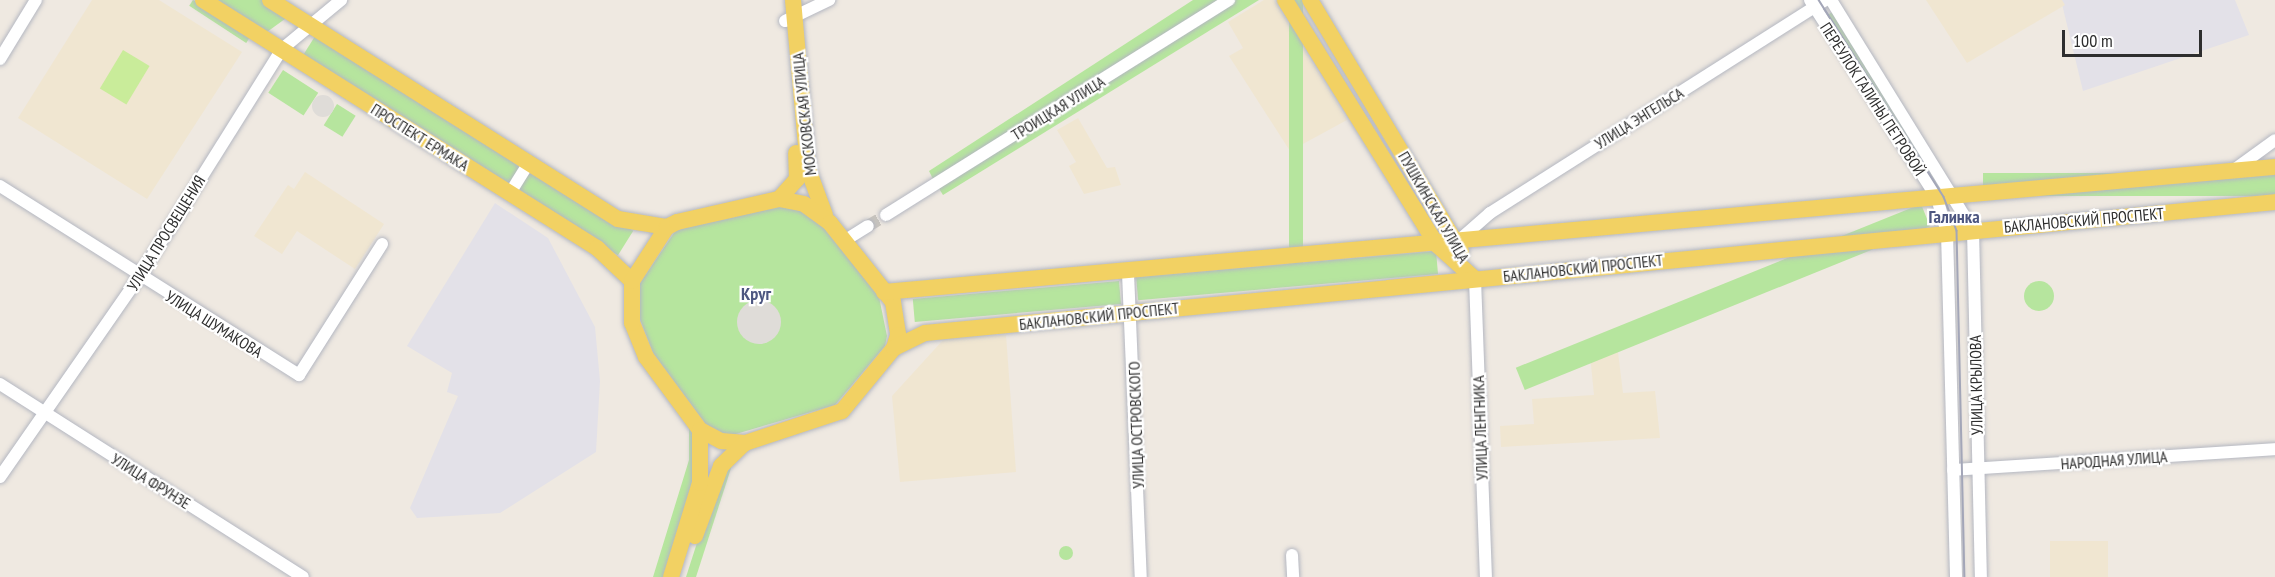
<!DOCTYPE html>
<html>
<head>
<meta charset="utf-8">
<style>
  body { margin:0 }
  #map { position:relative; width:2275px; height:577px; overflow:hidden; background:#efe9e1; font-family:"PT Sans Narrow",sans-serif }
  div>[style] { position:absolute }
  .industrial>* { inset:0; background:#e3e1e8 }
  .education>* { inset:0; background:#f0e6d1; transform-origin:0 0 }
  .green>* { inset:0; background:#b6e59e; transform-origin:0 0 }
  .round { border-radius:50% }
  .pitch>* { inset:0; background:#c9ec9a; transform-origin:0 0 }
  .plaza>* { inset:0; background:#dfdcd8 }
  .minor-tunnel>* { height:12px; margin-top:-6px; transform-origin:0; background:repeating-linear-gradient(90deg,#c8c4bd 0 12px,transparent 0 18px) }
  .roads { filter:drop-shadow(0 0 2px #b4b7c1) drop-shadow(0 0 2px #b4b7c1) }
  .minor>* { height:12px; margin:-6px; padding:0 6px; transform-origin:6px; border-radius:6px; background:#fff }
  .major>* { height:16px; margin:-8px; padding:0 8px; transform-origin:8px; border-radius:8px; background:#f2d163 }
  .tram>* { height:1.5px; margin:-0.75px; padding:0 0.75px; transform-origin:0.75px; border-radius:0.75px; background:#a3a6b8 }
  span { translate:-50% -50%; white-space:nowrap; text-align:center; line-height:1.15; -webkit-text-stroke:4.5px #fff; paint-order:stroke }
  .street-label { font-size:16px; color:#2e2e2e }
  .neighbourhood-label { font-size:18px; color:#4d5680; font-weight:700 }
  .scale { position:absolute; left:2062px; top:30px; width:140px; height:27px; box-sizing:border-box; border:3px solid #2e2e2e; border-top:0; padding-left:8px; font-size:18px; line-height:21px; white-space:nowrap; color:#2e2e2e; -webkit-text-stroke:4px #fff; paint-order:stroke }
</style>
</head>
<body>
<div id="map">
  <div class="industrial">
    <div style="clip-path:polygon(2061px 0,2235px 0,2249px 35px,2083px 91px)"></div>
    <div style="clip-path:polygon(495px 203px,548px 238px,595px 327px,600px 381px,596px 452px,500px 513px,417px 518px,410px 508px,458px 396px,447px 392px,452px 373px,407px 346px)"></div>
  </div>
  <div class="education">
    <div style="clip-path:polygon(92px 0,159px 0,242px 52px,147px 199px,18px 118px)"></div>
    <div style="clip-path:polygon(1264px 0,1274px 0,1347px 120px,1290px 151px,1229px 56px,1243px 48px,1228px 22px)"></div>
    <div style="clip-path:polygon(1926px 0,2062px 0,2065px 5px,1967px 63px)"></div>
    <div style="clip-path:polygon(1078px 118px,1107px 168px,1115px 167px,1121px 185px,1084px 194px,1069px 166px,1076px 162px,1057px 130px)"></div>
    <div style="clip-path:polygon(305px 172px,384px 224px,355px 269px,297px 231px,282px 254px,254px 236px,288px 185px,294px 189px)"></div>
    <div style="clip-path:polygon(1006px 335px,1016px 472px,900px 482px,892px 396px,944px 339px)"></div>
    <div style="clip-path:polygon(1617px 344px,1623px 393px,1655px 391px,1660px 438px,1501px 447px,1500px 426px,1534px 424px,1532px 399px,1594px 395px,1589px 345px)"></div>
    <div style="left:2108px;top:541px;width:36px;height:58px;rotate:90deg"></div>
  </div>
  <div class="green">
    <div style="left:193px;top:0;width:68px;height:7px;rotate:33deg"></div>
    <div style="clip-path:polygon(215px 0,265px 0,289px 16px,267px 32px)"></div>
    <div style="clip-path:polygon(1193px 0,1222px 0,934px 181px,929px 171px)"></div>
    <div style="clip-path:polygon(1234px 0,1259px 0,943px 195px,938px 187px)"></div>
    <div style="left:1289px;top:0;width:14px;height:282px"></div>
    <div style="left:1834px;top:11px;width:207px;height:12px;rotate:58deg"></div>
    <div style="left:317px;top:33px;width:373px;height:29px;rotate:32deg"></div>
    <div style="left:283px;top:70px;width:42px;height:27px;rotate:33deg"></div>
    <div style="left:337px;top:104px;width:22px;height:25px;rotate:32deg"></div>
    <div style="left:2275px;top:173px;width:23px;height:292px;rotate:90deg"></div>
    <div style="clip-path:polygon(774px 204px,801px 209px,829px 231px,879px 297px,887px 336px,885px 346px,835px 405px,729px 436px,707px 426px,653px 353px,640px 319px,638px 286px,676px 230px)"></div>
    <div style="left:1921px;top:204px;width:24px;height:437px;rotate:68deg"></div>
    <div style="left:1436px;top:251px;width:23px;height:301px;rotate:85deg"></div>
    <div class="round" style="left:2024px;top:281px;width:30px;height:30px"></div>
    <div style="left:1119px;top:281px;width:23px;height:207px;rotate:85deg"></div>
    <div style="clip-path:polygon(689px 424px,700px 457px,666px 577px,653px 577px,689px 460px)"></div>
    <div style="clip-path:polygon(732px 465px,696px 577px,686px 577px,715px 487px)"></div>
    <div class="round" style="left:1059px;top:546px;width:14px;height:14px"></div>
  </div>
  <div class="pitch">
    <div style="left:123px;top:50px;width:31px;height:45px;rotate:31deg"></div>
  </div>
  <div class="plaza">
    <div class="round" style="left:312px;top:95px;width:22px;height:22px"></div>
    <div class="round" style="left:737px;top:300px;width:44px;height:44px"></div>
  </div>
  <div class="minor-tunnel">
    <div style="left:868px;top:226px;width:21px;rotate:-31deg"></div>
  </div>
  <div class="roads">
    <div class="minor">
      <div style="left:1810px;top:0;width:235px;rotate:57.3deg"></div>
      <div style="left:1937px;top:198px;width:35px;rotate:74deg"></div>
      <div style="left:1947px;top:232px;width:345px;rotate:88.5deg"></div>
      <div style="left:1831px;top:0;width:270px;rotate:58.3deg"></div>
      <div style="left:1973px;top:230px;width:347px;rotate:88.7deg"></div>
      <div style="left:785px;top:21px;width:49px;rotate:-25.5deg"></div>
      <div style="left:0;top:59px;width:69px;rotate:-58.6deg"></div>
      <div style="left:2235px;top:169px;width:49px;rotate:-35.9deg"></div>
      <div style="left:0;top:186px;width:354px;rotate:32.3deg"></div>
      <div style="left:299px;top:375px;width:155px;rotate:-57.6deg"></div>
      <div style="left:510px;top:193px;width:36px;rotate:-58deg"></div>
      <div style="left:886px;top:215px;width:405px;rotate:-32.1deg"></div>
      <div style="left:844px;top:241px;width:28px;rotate:-32deg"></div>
      <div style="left:1457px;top:242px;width:44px;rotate:-41.3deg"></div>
      <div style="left:1490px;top:213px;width:398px;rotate:-32.4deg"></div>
      <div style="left:1128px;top:273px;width:304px;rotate:87.6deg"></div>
      <div style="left:1475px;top:279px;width:298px;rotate:87.9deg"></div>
      <div style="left:0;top:384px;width:359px;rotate:32.5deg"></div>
      <div style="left:1953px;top:470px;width:323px;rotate:-3.7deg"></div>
      <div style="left:0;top:477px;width:244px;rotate:-55.2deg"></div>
      <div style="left:139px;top:277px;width:269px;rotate:-57.9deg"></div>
      <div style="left:282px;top:49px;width:77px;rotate:-39.7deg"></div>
      <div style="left:1292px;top:555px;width:22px;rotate:87deg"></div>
    </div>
    <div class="major">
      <div style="left:203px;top:0;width:466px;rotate:32.2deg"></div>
      <div style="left:597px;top:248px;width:48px;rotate:43.3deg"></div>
      <div style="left:270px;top:0;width:411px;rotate:32.2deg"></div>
      <div style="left:618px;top:219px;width:50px;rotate:9.3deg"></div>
      <div style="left:793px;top:0;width:170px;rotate:84.9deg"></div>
      <div style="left:808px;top:169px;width:49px;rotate:69.7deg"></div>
      <div style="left:1285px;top:0;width:287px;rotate:58.2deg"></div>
      <div style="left:1436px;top:244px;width:52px;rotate:41.9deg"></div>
      <div style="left:1310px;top:0;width:293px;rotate:59deg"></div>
      <div style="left:779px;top:199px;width:25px;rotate:11deg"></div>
      <div style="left:804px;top:204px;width:32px;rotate:36deg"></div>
      <div style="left:830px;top:223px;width:101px;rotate:51.4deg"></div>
      <div style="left:893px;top:302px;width:33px;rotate:81deg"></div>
      <div style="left:898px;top:335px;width:14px;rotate:107deg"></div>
      <div style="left:894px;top:348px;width:82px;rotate:129.5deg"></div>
      <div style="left:842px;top:411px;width:102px;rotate:161.7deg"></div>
      <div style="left:745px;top:443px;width:24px;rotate:-175deg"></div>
      <div style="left:721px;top:441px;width:24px;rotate:-152deg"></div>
      <div style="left:700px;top:430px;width:91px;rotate:-126.5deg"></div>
      <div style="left:646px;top:357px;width:37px;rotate:-112deg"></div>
      <div style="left:632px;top:323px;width:42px;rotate:-90deg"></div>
      <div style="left:632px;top:281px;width:64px;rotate:-57.1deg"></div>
      <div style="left:667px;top:227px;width:11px;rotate:-27deg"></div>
      <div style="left:677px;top:222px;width:105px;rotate:-12.7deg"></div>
      <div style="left:779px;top:199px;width:27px;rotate:-48deg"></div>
      <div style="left:797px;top:179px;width:26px;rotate:-92deg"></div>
      <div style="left:884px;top:292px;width:1397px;rotate:-5.14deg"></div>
      <div style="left:894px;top:348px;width:34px;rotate:-26deg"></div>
      <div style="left:925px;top:333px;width:1356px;rotate:-5.54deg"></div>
      <div style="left:695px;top:536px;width:75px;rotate:-69.6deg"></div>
      <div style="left:721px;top:466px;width:33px;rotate:-44deg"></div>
      <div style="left:671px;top:577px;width:98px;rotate:-72.9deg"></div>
      <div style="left:700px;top:483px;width:53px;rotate:-90deg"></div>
    </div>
  </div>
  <div class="tram">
    <div style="left:1819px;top:0;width:233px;rotate:57.6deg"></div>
    <div style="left:1944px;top:197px;width:36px;rotate:69deg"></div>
    <div style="left:1957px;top:231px;width:346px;rotate:88.7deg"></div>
  </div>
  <div class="street-label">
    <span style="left:1873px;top:99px;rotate:57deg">ПЕРЕУЛОК ГАЛИНЫ ПЕТРОВОЙ</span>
    <span style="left:1058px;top:108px;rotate:-32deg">ТРОИЦКАЯ УЛИЦА</span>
    <span style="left:804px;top:114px;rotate:-96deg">МОСКОВСКАЯ УЛИЦА</span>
    <span style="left:1639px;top:118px;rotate:-32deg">УЛИЦА ЭНГЕЛЬСА</span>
    <span style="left:420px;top:137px;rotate:32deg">ПРОСПЕКТ ЕРМАКА</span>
    <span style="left:1434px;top:207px;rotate:60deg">ПУШКИНСКАЯ УЛИЦА</span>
    <span style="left:2084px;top:220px;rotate:-5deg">БАКЛАНОВСКИЙ ПРОСПЕКТ</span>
    <span style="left:166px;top:233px;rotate:-58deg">УЛИЦА ПРОСВЕЩЕНИЯ</span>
    <span style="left:1583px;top:268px;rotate:-6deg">БАКЛАНОВСКИЙ ПРОСПЕКТ</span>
    <span style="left:1099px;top:316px;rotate:-6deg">БАКЛАНОВСКИЙ ПРОСПЕКТ</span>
    <span style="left:214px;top:324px;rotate:32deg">УЛИЦА ШУМАКОВА</span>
    <span style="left:1976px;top:385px;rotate:-91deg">УЛИЦА КРЫЛОВА</span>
    <span style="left:1136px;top:425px;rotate:-92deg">УЛИЦА ОСТРОВСКОГО</span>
    <span style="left:1480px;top:428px;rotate:-92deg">УЛИЦА ЛЕНГНИКА</span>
    <span style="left:2114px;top:460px;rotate:-4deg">НАРОДНАЯ УЛИЦА</span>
    <span style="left:151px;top:481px;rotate:32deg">УЛИЦА ФРУНЗЕ</span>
  </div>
  <div class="neighbourhood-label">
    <span style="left:1954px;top:217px">Галинка</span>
    <span style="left:756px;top:294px">Круг</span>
  </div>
  <div class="scale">100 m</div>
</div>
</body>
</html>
